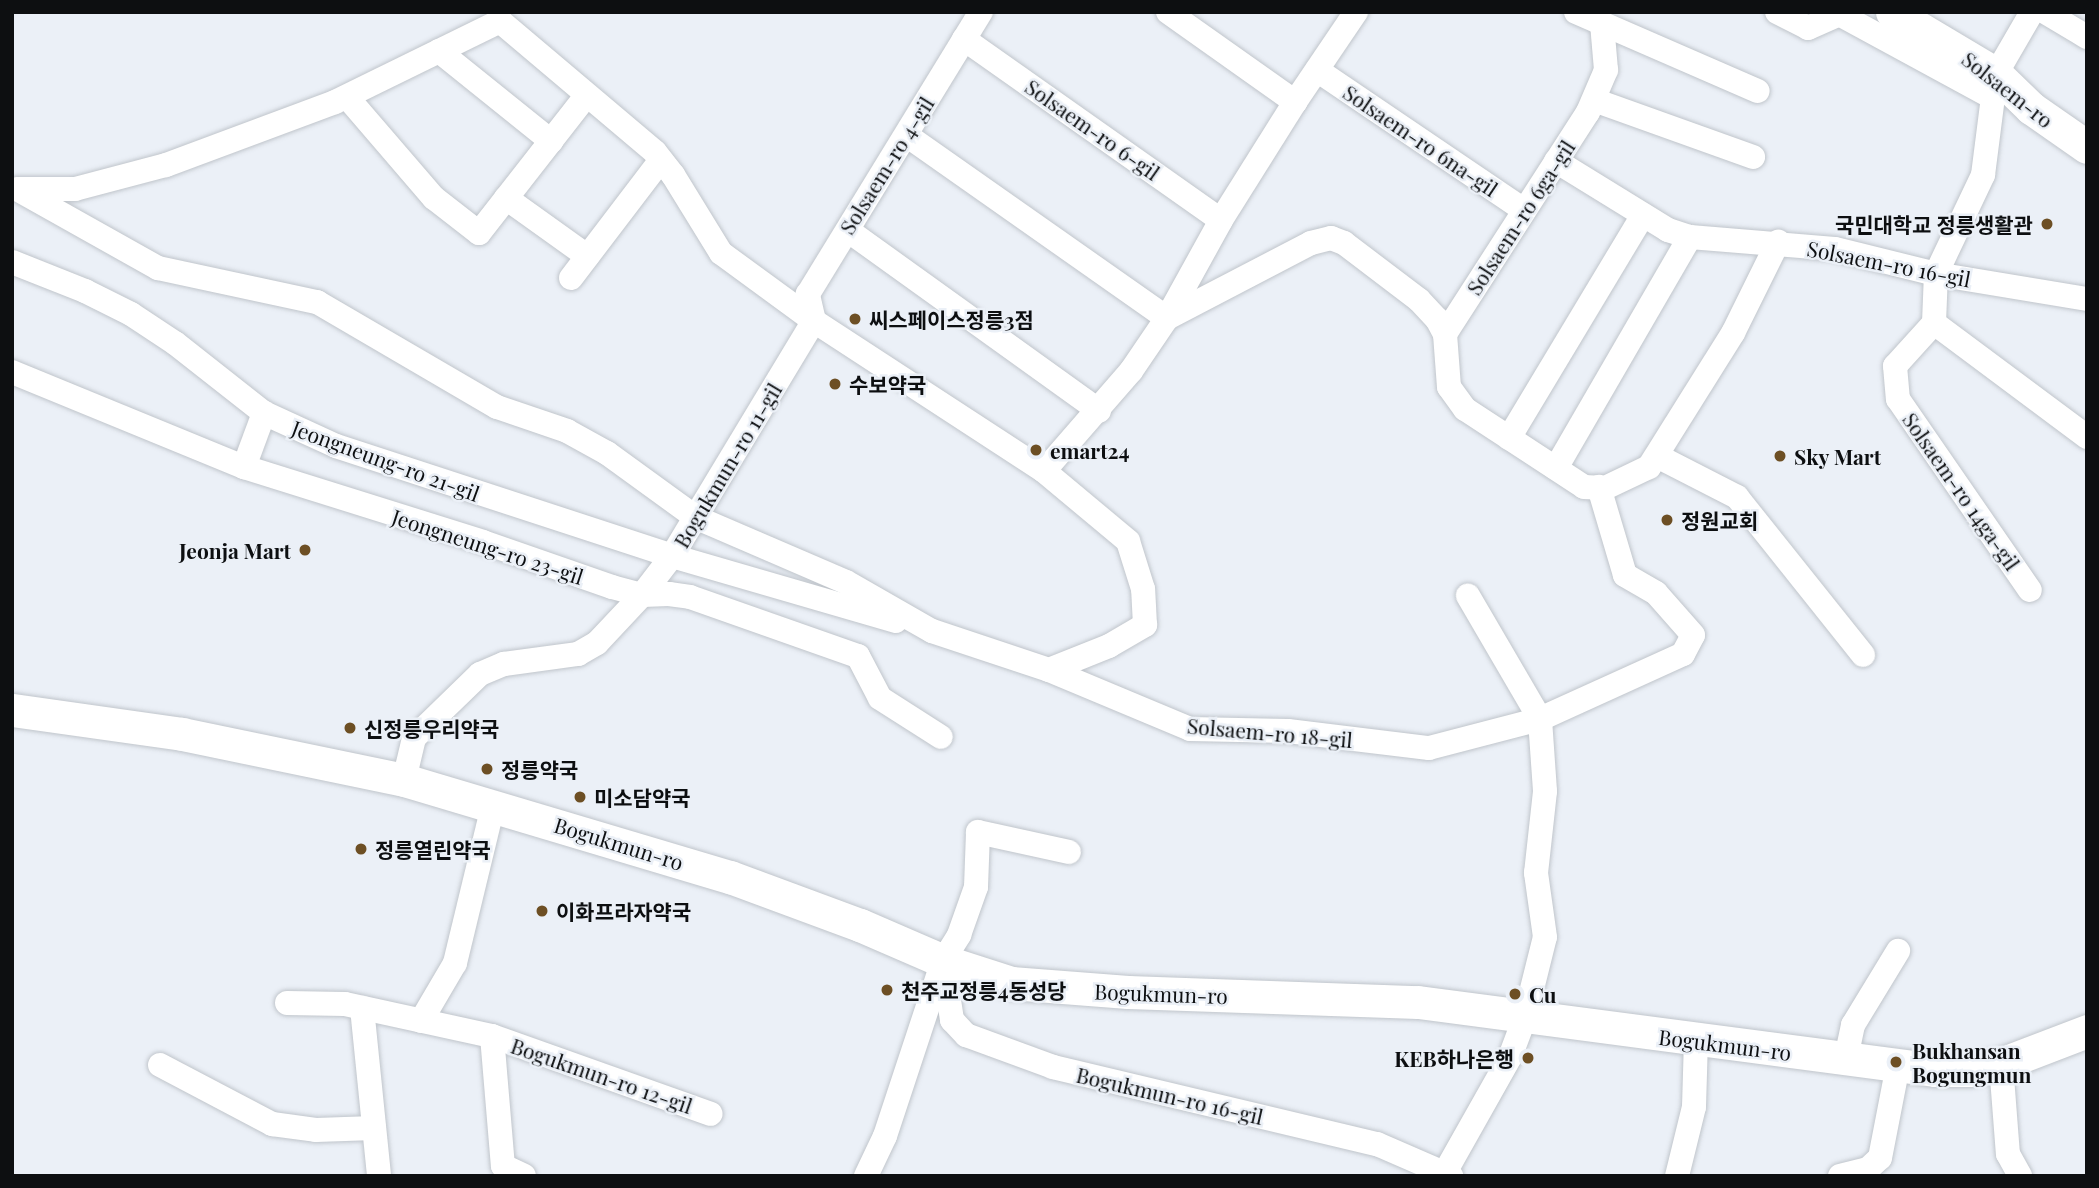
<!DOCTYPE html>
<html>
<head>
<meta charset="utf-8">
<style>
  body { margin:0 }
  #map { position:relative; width:2099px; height:1188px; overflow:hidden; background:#ebf0f7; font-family:"Playfair Display","Noto Sans KR",serif }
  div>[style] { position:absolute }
  .roads { filter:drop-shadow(0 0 2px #c0c5cb) drop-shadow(0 0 2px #c0c5cb) }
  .street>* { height:24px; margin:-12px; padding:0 12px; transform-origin:12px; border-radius:12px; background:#fff }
  .secondary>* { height:33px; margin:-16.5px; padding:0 16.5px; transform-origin:16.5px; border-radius:16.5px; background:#fff }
  .dots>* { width:19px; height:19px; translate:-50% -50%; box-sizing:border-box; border:4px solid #ebf0f7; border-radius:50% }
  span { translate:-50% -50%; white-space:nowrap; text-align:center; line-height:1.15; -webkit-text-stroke:5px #ebf0f7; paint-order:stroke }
  .street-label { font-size:21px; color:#0d0f11 }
  .poi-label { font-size:21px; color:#0d0f11; font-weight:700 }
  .right { translate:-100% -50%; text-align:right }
  .left { translate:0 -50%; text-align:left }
  .frame { position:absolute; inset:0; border:14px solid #0d0f11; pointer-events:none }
</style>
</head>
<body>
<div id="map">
  <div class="roads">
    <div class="street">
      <div style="left:1168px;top:12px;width:156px;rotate:35.3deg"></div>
      <div style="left:1576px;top:12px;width:198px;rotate:23.5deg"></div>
      <div style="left:1777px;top:12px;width:35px;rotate:27deg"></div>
      <div style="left:1808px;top:28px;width:34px;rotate:-24deg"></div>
      <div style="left:1839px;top:14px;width:176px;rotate:28.5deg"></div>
      <div style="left:2045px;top:12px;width:49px;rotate:30.8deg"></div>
      <div style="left:964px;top:39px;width:314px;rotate:35.2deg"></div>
      <div style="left:439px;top:51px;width:144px;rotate:38.8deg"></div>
      <div style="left:1317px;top:70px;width:250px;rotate:34.1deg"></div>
      <div style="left:347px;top:97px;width:133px;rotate:49.3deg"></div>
      <div style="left:434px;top:198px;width:57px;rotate:37.9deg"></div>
      <div style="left:479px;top:233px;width:175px;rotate:-52deg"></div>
      <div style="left:1594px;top:100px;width:169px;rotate:19.7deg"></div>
      <div style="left:912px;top:139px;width:312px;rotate:35.1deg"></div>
      <div style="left:1167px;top:318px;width:162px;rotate:-27.5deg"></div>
      <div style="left:1311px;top:243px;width:21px;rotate:-14deg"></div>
      <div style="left:1331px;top:238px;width:14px;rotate:21deg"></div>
      <div style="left:1344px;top:243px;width:94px;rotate:37.2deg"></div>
      <div style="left:1419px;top:300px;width:26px;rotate:47deg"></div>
      <div style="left:1437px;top:319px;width:17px;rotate:62deg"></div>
      <div style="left:1445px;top:334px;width:53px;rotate:85.7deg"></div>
      <div style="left:1449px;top:387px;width:27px;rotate:54deg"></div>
      <div style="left:1465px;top:409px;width:142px;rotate:33.2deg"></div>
      <div style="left:1584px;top:487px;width:21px;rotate:3deg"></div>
      <div style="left:1605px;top:488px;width:49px;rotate:-25.5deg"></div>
      <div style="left:1649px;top:467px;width:158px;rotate:-57.9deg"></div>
      <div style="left:1733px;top:333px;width:102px;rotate:-63.7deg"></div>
      <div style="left:1556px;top:161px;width:132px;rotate:31.6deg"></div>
      <div style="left:1668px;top:230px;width:23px;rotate:18deg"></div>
      <div style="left:1690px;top:237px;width:145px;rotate:4.7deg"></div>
      <div style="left:1835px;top:249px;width:104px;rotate:13.9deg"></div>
      <div style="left:1936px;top:274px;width:153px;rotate:9.4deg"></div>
      <div style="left:17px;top:189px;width:162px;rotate:29.3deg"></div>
      <div style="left:158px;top:268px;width:163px;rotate:12.1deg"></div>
      <div style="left:317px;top:302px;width:208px;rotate:30.3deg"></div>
      <div style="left:497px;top:407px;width:74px;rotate:18.9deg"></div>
      <div style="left:567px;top:431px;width:46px;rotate:28.8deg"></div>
      <div style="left:607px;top:453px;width:109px;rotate:36deg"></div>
      <div style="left:695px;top:517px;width:164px;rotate:23.3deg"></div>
      <div style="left:846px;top:582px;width:99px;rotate:29.7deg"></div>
      <div style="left:932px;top:631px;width:123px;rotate:18.4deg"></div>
      <div style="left:1049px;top:670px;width:65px;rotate:-21.8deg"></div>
      <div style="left:1109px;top:646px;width:42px;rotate:-30.3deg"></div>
      <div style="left:1145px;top:625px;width:36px;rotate:-93deg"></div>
      <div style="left:1143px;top:589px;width:50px;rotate:-107.4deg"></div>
      <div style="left:1128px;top:541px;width:109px;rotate:-140.2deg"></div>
      <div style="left:1044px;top:471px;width:275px;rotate:-146.9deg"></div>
      <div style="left:814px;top:321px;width:115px;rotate:-143.8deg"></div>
      <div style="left:721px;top:253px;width:92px;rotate:-121.6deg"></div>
      <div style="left:673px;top:175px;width:29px;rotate:-128deg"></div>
      <div style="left:655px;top:152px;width:203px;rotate:-139.8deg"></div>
      <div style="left:19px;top:189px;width:56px"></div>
      <div style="left:75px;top:189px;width:94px;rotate:-14.8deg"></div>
      <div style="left:166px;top:165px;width:180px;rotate:-20.4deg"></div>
      <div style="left:335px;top:102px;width:184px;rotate:-26.1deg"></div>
      <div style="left:506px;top:198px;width:100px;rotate:35.6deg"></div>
      <div style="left:853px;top:234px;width:303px;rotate:35.7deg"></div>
      <div style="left:12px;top:262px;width:79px;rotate:21.7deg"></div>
      <div style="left:85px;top:291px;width:51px;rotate:26.6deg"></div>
      <div style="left:131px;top:314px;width:53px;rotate:33.4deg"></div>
      <div style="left:175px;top:343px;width:113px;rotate:38.2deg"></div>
      <div style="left:264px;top:413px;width:79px;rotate:24.6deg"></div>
      <div style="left:336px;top:446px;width:354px;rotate:18.1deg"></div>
      <div style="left:672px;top:556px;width:233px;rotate:16.2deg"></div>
      <div style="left:571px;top:278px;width:148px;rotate:-52.7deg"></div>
      <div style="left:814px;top:321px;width:28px;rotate:-103deg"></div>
      <div style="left:808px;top:294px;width:331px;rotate:-58.5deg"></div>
      <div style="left:1934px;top:323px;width:49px;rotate:-87.7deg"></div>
      <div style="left:1936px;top:274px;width:110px;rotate:-64.6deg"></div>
      <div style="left:1983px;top:175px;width:102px;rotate:-82.7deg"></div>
      <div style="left:1996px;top:74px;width:72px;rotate:-59.9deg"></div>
      <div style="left:1934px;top:323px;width:58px;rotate:132.2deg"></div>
      <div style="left:1895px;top:366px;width:33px;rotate:85deg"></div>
      <div style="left:1898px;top:399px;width:232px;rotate:55.4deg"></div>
      <div style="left:1934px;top:323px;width:191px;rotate:36.7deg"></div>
      <div style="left:1445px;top:334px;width:264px;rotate:-57.2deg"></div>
      <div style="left:1588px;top:112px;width:46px;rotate:-66.8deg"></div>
      <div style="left:1606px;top:70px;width:47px;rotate:-94.9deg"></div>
      <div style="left:12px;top:372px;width:251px;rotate:22.3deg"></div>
      <div style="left:244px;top:467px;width:250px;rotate:17.4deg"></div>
      <div style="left:483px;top:542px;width:137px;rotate:19.2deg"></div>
      <div style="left:612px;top:587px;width:31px;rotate:15deg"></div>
      <div style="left:642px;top:595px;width:27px;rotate:-2deg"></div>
      <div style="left:669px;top:594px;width:21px;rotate:8deg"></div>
      <div style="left:690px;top:597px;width:178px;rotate:19.4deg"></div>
      <div style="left:858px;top:656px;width:47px;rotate:62.4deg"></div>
      <div style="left:880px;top:698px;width:72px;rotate:32.6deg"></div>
      <div style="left:1509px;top:438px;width:260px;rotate:-59deg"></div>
      <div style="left:1657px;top:456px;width:90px;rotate:27.1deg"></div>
      <div style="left:1737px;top:497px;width:202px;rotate:51.4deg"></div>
      <div style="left:244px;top:467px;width:58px;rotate:-69.7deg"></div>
      <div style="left:1556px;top:468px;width:267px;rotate:-59.9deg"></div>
      <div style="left:1044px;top:471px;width:133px;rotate:-49deg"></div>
      <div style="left:1131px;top:371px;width:64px;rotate:-55.8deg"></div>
      <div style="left:1167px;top:318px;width:112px;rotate:-61.1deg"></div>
      <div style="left:1221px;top:220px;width:139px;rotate:-57.9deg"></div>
      <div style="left:1295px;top:102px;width:109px;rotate:-55.9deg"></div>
      <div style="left:1049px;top:670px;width:153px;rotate:22.7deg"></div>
      <div style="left:1190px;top:729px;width:98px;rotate:1.2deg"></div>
      <div style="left:1288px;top:731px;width:142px;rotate:6.9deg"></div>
      <div style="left:1429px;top:748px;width:115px;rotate:-14.6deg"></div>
      <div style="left:1540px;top:719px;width:157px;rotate:-24.4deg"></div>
      <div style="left:1683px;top:654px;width:21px;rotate:-62deg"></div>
      <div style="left:1693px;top:635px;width:56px;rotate:-131.4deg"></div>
      <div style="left:1656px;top:593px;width:36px;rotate:-150deg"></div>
      <div style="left:1625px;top:575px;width:92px;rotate:-106.5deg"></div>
      <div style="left:404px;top:780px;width:43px;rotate:-76.6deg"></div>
      <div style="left:414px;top:738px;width:92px;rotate:-44.1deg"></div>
      <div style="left:480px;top:674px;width:26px;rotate:-23deg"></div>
      <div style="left:504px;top:664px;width:75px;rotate:-7.7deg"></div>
      <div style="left:578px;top:654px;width:22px;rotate:-30deg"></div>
      <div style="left:597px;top:643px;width:66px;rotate:-46.8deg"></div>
      <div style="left:642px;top:595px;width:49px;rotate:-52.4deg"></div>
      <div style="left:672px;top:556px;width:275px;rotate:-58.9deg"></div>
      <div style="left:943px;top:961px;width:60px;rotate:81.3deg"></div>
      <div style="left:952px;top:1020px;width:21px;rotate:47deg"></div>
      <div style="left:966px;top:1035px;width:93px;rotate:20.2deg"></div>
      <div style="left:1053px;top:1067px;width:333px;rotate:13.4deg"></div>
      <div style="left:1377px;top:1144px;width:81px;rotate:23.4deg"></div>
      <div style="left:287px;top:1003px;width:58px;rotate:1deg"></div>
      <div style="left:345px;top:1004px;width:150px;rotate:12.3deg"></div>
      <div style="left:492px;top:1036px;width:232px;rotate:19.6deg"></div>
      <div style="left:362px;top:1008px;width:169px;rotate:84.2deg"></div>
      <div style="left:421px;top:1021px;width:67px;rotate:-59.6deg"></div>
      <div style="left:455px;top:963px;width:162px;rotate:-76.4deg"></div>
      <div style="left:492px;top:1036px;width:130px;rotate:85.2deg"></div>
      <div style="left:503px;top:1166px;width:23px;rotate:25deg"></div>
      <div style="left:1846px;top:1058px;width:34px;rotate:-78deg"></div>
      <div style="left:1853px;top:1025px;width:87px;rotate:-58.7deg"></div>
      <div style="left:2001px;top:1064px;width:90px;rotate:85.6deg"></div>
      <div style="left:2008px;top:1154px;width:25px;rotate:61deg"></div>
      <div style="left:160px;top:1065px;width:127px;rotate:27.8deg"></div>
      <div style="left:272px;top:1124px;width:44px;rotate:7.8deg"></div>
      <div style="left:316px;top:1130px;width:58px;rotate:-2deg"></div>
      <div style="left:866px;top:1176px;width:44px;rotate:-64.6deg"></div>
      <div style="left:885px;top:1136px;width:184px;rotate:-71.7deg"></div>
      <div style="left:943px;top:961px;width:31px;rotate:-58deg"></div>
      <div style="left:959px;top:935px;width:51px;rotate:-70.5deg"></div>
      <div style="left:976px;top:887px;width:55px;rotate:-87.9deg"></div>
      <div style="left:978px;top:832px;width:93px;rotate:12.4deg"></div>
      <div style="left:1443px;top:1176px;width:137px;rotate:-60.6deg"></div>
      <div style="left:1510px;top:1057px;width:43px;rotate:-69.4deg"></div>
      <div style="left:1525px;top:1017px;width:82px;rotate:-76deg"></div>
      <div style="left:1545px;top:937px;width:65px;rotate:-98deg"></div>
      <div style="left:1536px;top:873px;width:82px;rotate:-83.7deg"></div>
      <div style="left:1545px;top:791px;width:72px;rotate:-94deg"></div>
      <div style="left:1540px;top:719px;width:143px;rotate:-120.3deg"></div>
      <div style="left:1677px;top:1176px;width:71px;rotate:-76.2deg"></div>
      <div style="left:1694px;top:1107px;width:66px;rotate:-88.3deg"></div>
      <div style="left:1840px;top:1176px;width:29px;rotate:-14deg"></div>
      <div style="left:1868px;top:1169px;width:16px;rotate:-43deg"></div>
      <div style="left:1880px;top:1158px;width:95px;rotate:-79deg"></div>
    </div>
    <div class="secondary">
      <div style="left:1892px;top:12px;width:121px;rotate:30.8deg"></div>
      <div style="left:1996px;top:74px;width:49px;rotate:44.2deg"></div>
      <div style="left:2031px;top:108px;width:68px;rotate:34.9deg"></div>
      <div style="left:12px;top:710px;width:172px;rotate:8deg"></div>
      <div style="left:182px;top:734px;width:227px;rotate:11.7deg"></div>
      <div style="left:404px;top:780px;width:340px;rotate:16.6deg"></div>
      <div style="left:730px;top:877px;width:139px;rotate:20.3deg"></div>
      <div style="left:860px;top:925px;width:90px;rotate:23.4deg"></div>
      <div style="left:943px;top:961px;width:71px;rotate:17.9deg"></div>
      <div style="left:1011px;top:983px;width:117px;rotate:4.4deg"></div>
      <div style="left:1128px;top:992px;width:290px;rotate:2deg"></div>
      <div style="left:1418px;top:1002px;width:521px;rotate:7.49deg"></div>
      <div style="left:1935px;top:1070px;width:34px"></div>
      <div style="left:1969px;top:1070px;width:33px;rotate:-11deg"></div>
      <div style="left:2001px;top:1064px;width:92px;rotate:-21deg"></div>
    </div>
  </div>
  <div class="dots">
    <div style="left:2047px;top:224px;background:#6d4f24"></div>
    <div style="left:855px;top:319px;background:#6d4f24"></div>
    <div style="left:835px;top:384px;background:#6d4f24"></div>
    <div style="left:1036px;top:450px;background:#6d4f24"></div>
    <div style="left:1780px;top:456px;background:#6d4f24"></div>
    <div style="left:1667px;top:520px;background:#6d4f24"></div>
    <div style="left:305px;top:550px;background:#6d4f24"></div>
    <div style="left:350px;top:728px;background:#6d4f24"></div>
    <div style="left:487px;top:769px;background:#6d4f24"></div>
    <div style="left:580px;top:797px;background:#6d4f24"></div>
    <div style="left:361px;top:849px;background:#6d4f24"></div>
    <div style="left:542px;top:911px;background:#6d4f24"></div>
    <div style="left:887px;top:990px;background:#6d4f24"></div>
    <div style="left:1515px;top:994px;background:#6d4f24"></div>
    <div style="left:1528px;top:1058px;background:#6d4f24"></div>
    <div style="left:1896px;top:1062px;background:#6d4f24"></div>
  </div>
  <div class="street-label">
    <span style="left:2008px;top:89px;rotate:38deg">Solsaem-ro</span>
    <span style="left:1093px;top:129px;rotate:35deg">Solsaem-ro 6-gil</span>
    <span style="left:1421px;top:140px;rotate:34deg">Solsaem-ro 6na-gil</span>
    <span style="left:886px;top:165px;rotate:-58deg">Solsaem-ro 4-gil</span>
    <span style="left:1520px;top:217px;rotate:-57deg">Solsaem-ro 6ga-gil</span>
    <span style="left:1889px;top:263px;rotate:11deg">Solsaem-ro 16-gil</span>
    <span style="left:386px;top:460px;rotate:20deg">Jeongneung-ro 21-gil</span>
    <span style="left:727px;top:465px;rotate:-59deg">Bogukmun-ro 11-gil</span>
    <span style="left:1962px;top:491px;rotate:55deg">Solsaem-ro 14ga-gil</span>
    <span style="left:488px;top:546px;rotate:18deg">Jeongneung-ro 23-gil</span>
    <span style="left:1270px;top:732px;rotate:5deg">Solsaem-ro 18-gil</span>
    <span style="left:619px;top:843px;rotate:17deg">Bogukmun-ro</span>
    <span style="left:1161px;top:993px;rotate:2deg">Bogukmun-ro</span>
    <span style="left:1725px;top:1044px;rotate:7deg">Bogukmun-ro</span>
    <span style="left:602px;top:1075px;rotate:19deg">Bogukmun-ro 12-gil</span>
    <span style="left:1170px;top:1095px;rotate:13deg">Bogukmun-ro 16-gil</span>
  </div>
  <div class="poi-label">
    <span class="right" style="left:2033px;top:224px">국민대학교 정릉생활관</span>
    <span class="left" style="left:869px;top:319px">씨스페이스정릉3점</span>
    <span class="left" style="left:849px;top:384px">수보약국</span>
    <span class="left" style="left:1050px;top:450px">emart24</span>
    <span class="left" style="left:1794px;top:456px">Sky Mart</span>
    <span class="left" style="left:1681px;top:520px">정원교회</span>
    <span class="right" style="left:291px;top:550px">Jeonja Mart</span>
    <span class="left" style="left:364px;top:728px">신정릉우리약국</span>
    <span class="left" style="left:501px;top:769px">정릉약국</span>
    <span class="left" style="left:594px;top:797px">미소담약국</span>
    <span class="left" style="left:375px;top:849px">정릉열린약국</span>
    <span class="left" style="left:556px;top:911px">이화프라자약국</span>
    <span class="left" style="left:901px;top:990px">천주교정릉4동성당</span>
    <span class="left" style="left:1529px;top:994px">Cu</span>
    <span class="left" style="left:1912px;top:1062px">Bukhansan<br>Bogungmun</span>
    <span class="right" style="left:1514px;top:1058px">KEB하나은행</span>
  </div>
  <div class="frame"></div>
</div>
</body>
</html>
